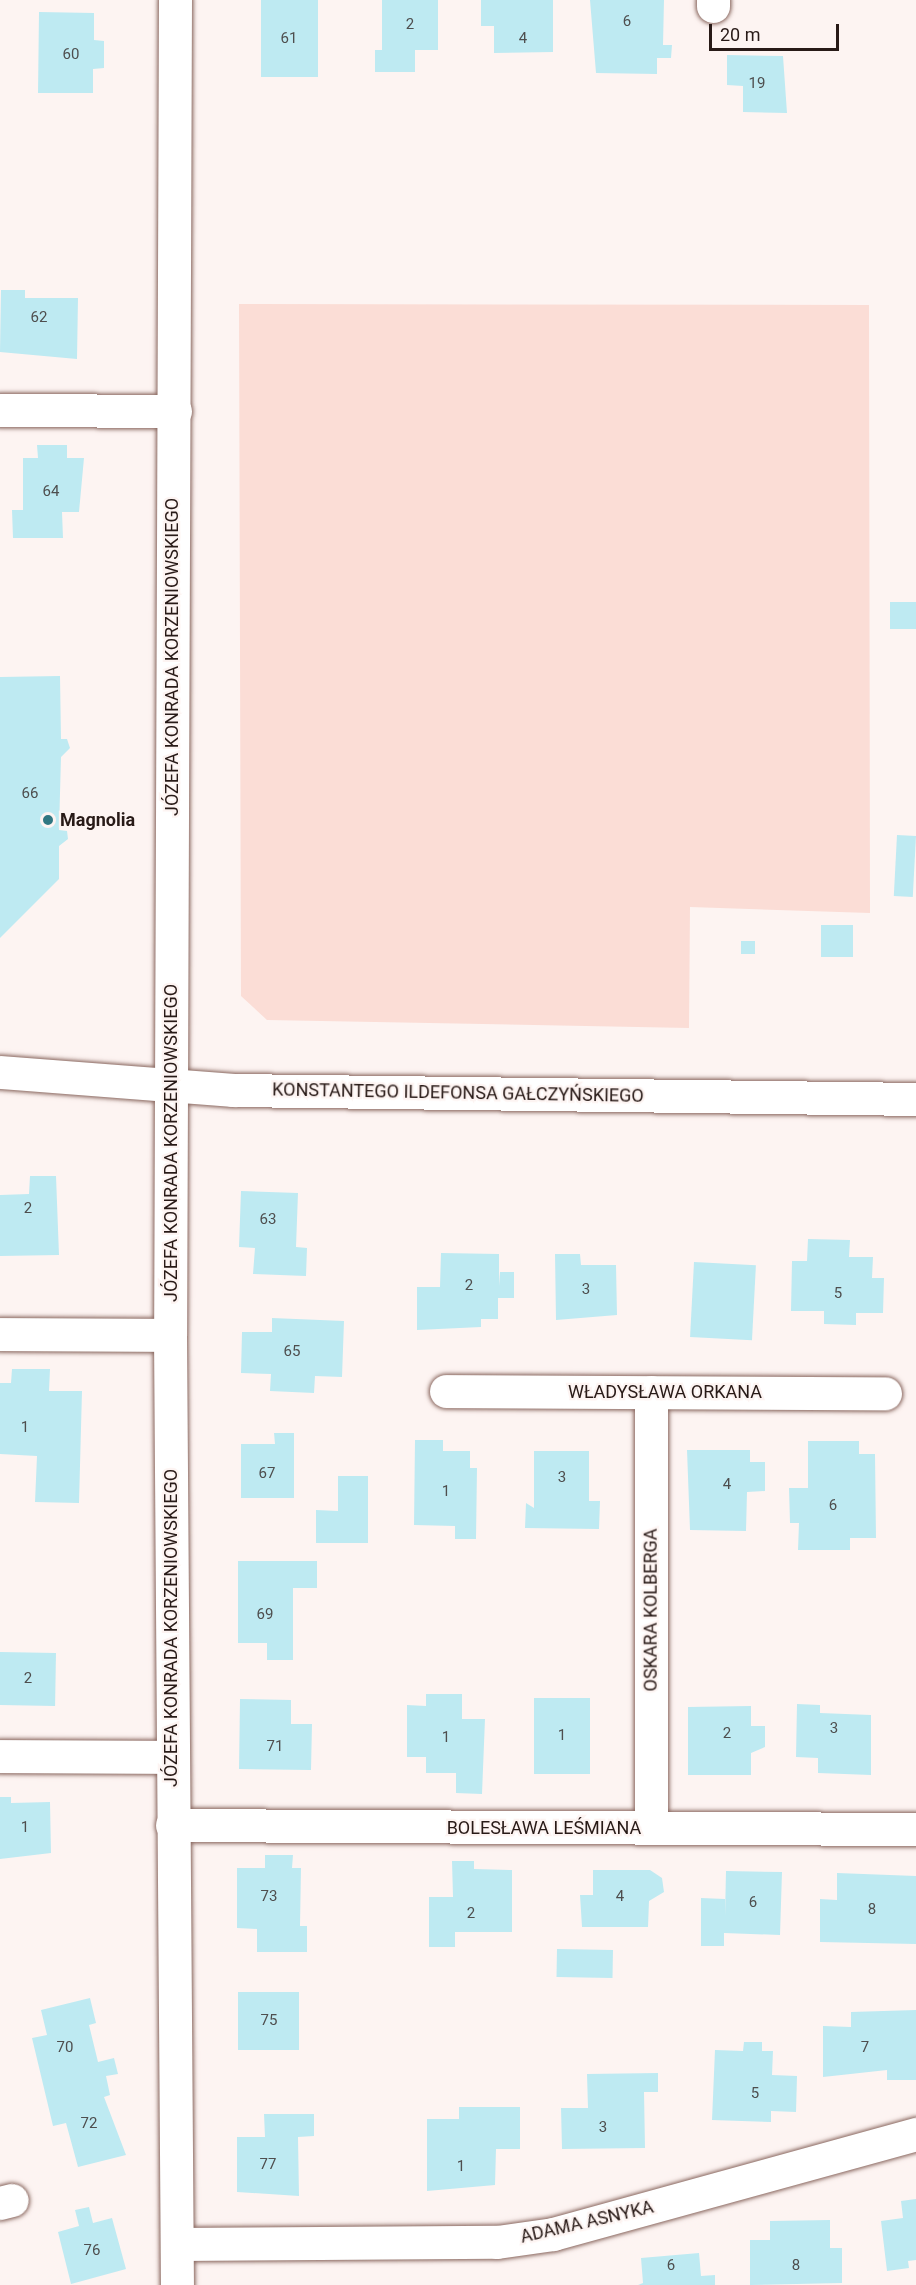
<!DOCTYPE html>
<html>
<head>
<meta charset="utf-8">
<style>
  body { margin:0 }
  #map { position:relative; width:916px; height:2285px; overflow:hidden; background:#fdf4f2; font-family:Roboto,sans-serif }
  div>[style] { position:absolute }
  .green>* { inset:0; background:#fbddd6 }
  .building>* { inset:0; background:#beeaf2; transform-origin:0 0 }
  .roads { filter:drop-shadow(0 0 2px #8a6860) drop-shadow(0 0 2px #8a6860) }
  .minor>* { height:33px; margin:-16.5px; padding:0 16.5px; transform-origin:16.5px; border-radius:16.5px; background:#fff }
  .tertiary>* { height:33px; margin:-16.5px; padding:0 16.5px; transform-origin:16.5px; border-radius:16.5px; background:#fff }
  .dots>* { width:16px; height:16px; translate:-50% -50%; box-sizing:border-box; border:3px solid #fdf4f2; border-radius:50% }
  span { translate:-50% -50%; white-space:nowrap; text-align:center; line-height:1.15; -webkit-text-stroke:4.5px #fdf4f2; paint-order:stroke }
  .number-label { font-size:15px; color:#4e4e4e }
  .number-label span { -webkit-text-stroke-width:0 }
  .street-label { font-size:18px; color:#281a17 }
  .poi-label { font-size:18px; color:#281a17; font-weight:700 }
  .left { translate:0 -50%; text-align:left }
  .scale { position:absolute; left:709px; top:24px; width:130px; height:27px; box-sizing:border-box; border:3px solid #281a17; border-top:0; padding-left:8px; font-size:18px; line-height:21px; white-space:nowrap; color:#281a17; -webkit-text-stroke:4px #fdf4f2; paint-order:stroke }
</style>
</head>
<body>
<div id="map">
  <div class="green">
    <div style="clip-path:polygon(239px 304px,869px 305px,870px 913px,690px 907px,689px 1028px,267px 1020px,241px 996px)"></div>
  </div>
  <div class="building">
    <div style="left:261px;top:0;width:57px;height:77px"></div>
    <div style="clip-path:polygon(382px 0,438px 0,438px 50px,415px 50px,415px 72px,375px 72px,375px 50px,382px 50px)"></div>
    <div style="clip-path:polygon(481px 0,553px 0,553px 52px,494px 53px,494px 26px,481px 26px)"></div>
    <div style="clip-path:polygon(590px 0,664px 0,663px 45px,672px 45px,671px 58px,657px 58px,657px 74px,596px 73px)"></div>
    <div style="clip-path:polygon(39px 12px,94px 13px,94px 40px,104px 41px,104px 68px,93px 69px,93px 93px,38px 93px)"></div>
    <div style="clip-path:polygon(727px 55px,783px 56px,787px 113px,743px 112px,743px 86px,727px 85px)"></div>
    <div style="clip-path:polygon(1px 290px,25px 290px,25px 298px,78px 298px,77px 359px,0 352px)"></div>
    <div style="clip-path:polygon(37px 445px,67px 445px,67px 458px,84px 458px,79px 512px,62px 512px,63px 538px,13px 538px,12px 510px,23px 510px,23px 458px,38px 458px)"></div>
    <div style="left:916px;top:602px;width:27px;height:26px;rotate:90deg"></div>
    <div style="clip-path:polygon(60px 676px,61px 739px,67px 739px,70px 748px,61px 757px,59px 830px,67px 831px,68px 839px,59px 846px,59px 879px,0 938px,0 677px)"></div>
    <div style="left:897px;top:835px;width:19px;height:61px;rotate:3deg"></div>
    <div style="left:821px;top:925px;width:32px;height:32px"></div>
    <div style="left:741px;top:941px;width:14px;height:13px"></div>
    <div style="clip-path:polygon(30px 1176px,56px 1176px,59px 1255px,0 1256px,0 1195px,29px 1194px)"></div>
    <div style="clip-path:polygon(241px 1191px,298px 1193px,296px 1247px,307px 1248px,306px 1276px,253px 1274px,255px 1248px,239px 1247px)"></div>
    <div style="clip-path:polygon(808px 1239px,850px 1240px,849px 1257px,873px 1257px,872px 1278px,884px 1278px,883px 1313px,856px 1313px,856px 1325px,824px 1324px,824px 1311px,791px 1311px,792px 1261px,807px 1261px)"></div>
    <div style="clip-path:polygon(441px 1253px,499px 1254px,499px 1286px,500px 1272px,514px 1272px,514px 1298px,498px 1298px,498px 1319px,481px 1319px,481px 1327px,417px 1330px,417px 1287px,440px 1287px)"></div>
    <div style="clip-path:polygon(555px 1254px,580px 1254px,581px 1265px,616px 1265px,617px 1315px,556px 1320px)"></div>
    <div style="left:694px;top:1262px;width:62px;height:75px;rotate:3deg"></div>
    <div style="clip-path:polygon(272px 1318px,344px 1321px,342px 1377px,315px 1376px,314px 1393px,270px 1391px,271px 1374px,241px 1373px,242px 1332px,272px 1332px)"></div>
    <div style="clip-path:polygon(12px 1369px,50px 1369px,49px 1391px,82px 1391px,79px 1503px,35px 1502px,37px 1456px,0 1454px,0 1383px,11px 1383px)"></div>
    <div style="clip-path:polygon(274px 1433px,294px 1433px,294px 1498px,241px 1498px,241px 1444px,275px 1444px)"></div>
    <div style="clip-path:polygon(415px 1440px,443px 1440px,443px 1451px,470px 1451px,470px 1468px,477px 1468px,476px 1539px,455px 1539px,455px 1526px,414px 1525px)"></div>
    <div style="clip-path:polygon(808px 1441px,859px 1441px,859px 1454px,875px 1454px,876px 1538px,850px 1538px,850px 1550px,798px 1550px,799px 1523px,790px 1523px,789px 1488px,808px 1488px)"></div>
    <div style="clip-path:polygon(687px 1450px,750px 1450px,750px 1462px,765px 1462px,765px 1491px,747px 1492px,746px 1531px,690px 1530px)"></div>
    <div style="clip-path:polygon(534px 1451px,589px 1451px,589px 1501px,600px 1501px,599px 1529px,525px 1528px,526px 1503px,534px 1508px)"></div>
    <div style="clip-path:polygon(338px 1476px,368px 1476px,368px 1543px,316px 1543px,316px 1510px,338px 1511px)"></div>
    <div style="clip-path:polygon(238px 1561px,317px 1561px,317px 1588px,293px 1588px,293px 1660px,267px 1660px,267px 1643px,238px 1643px)"></div>
    <div style="left:0;top:1652px;width:56px;height:53px;rotate:1deg"></div>
    <div style="clip-path:polygon(426px 1694px,462px 1694px,462px 1719px,485px 1719px,482px 1794px,456px 1793px,456px 1773px,426px 1773px,426px 1757px,407px 1757px,407px 1705px,426px 1706px)"></div>
    <div style="left:534px;top:1698px;width:56px;height:76px"></div>
    <div style="clip-path:polygon(240px 1699px,291px 1700px,291px 1724px,312px 1724px,311px 1770px,239px 1769px)"></div>
    <div style="clip-path:polygon(797px 1704px,820px 1705px,820px 1713px,871px 1715px,871px 1775px,818px 1773px,818px 1758px,796px 1757px)"></div>
    <div style="clip-path:polygon(751px 1706px,751px 1726px,765px 1726px,765px 1747px,751px 1753px,751px 1775px,688px 1775px,688px 1707px)"></div>
    <div style="clip-path:polygon(0 1797px,11px 1797px,11px 1803px,50px 1802px,51px 1853px,0 1859px)"></div>
    <div style="clip-path:polygon(265px 1855px,293px 1855px,292px 1868px,301px 1868px,300px 1926px,307px 1926px,307px 1952px,257px 1952px,257px 1929px,237px 1928px,237px 1868px,265px 1868px)"></div>
    <div style="clip-path:polygon(452px 1861px,474px 1861px,474px 1869px,512px 1870px,512px 1932px,455px 1932px,455px 1947px,429px 1947px,429px 1897px,453px 1897px)"></div>
    <div style="clip-path:polygon(593px 1870px,650px 1870px,662px 1878px,664px 1892px,649px 1901px,648px 1927px,582px 1927px,580px 1895px,593px 1895px)"></div>
    <div style="clip-path:polygon(726px 1871px,782px 1872px,780px 1935px,724px 1933px,724px 1946px,701px 1946px,701px 1898px,725px 1899px,725px 1916px)"></div>
    <div style="clip-path:polygon(837px 1873px,916px 1876px,916px 1944px,820px 1942px,820px 1899px,837px 1900px)"></div>
    <div style="left:557px;top:1949px;width:56px;height:28px;rotate:1deg"></div>
    <div style="left:238px;top:1992px;width:61px;height:58px"></div>
    <div style="clip-path:polygon(90px 1998px,96px 2023px,89px 2025px,98px 2062px,114px 2058px,118px 2074px,106px 2076px,110px 2095px,104px 2097px,126px 2155px,78px 2167px,66px 2123px,53px 2126px,32px 2038px,47px 2035px,41px 2010px)"></div>
    <div style="clip-path:polygon(916px 2010px,916px 2080px,887px 2080px,887px 2070px,823px 2077px,823px 2026px,851px 2027px,851px 2012px)"></div>
    <div style="clip-path:polygon(744px 2042px,762px 2042px,762px 2051px,773px 2051px,772px 2075px,797px 2076px,796px 2112px,771px 2111px,771px 2122px,712px 2120px,715px 2050px,743px 2051px)"></div>
    <div style="clip-path:polygon(658px 2073px,658px 2092px,644px 2092px,645px 2148px,562px 2149px,561px 2108px,588px 2108px,587px 2074px)"></div>
    <div style="clip-path:polygon(459px 2107px,520px 2107px,520px 2149px,496px 2149px,495px 2185px,427px 2191px,427px 2119px,459px 2119px)"></div>
    <div style="clip-path:polygon(264px 2114px,314px 2114px,314px 2136px,298px 2137px,299px 2196px,237px 2192px,237px 2137px,265px 2137px)"></div>
    <div style="clip-path:polygon(916px 2199px,916px 2260px,908px 2261px,909px 2268px,887px 2271px,881px 2221px,903px 2218px,901px 2201px)"></div>
    <div style="clip-path:polygon(89px 2207px,93px 2223px,112px 2218px,126px 2269px,71px 2284px,58px 2232px,79px 2226px,75px 2210px)"></div>
    <div style="clip-path:polygon(830px 2220px,830px 2248px,842px 2248px,842px 2283px,750px 2285px,750px 2240px,770px 2240px,770px 2221px)"></div>
    <div style="clip-path:polygon(699px 2253px,701px 2276px,715px 2275px,715px 2285px,638px 2285px,643px 2283px,641px 2258px)"></div>
  </div>
  <div class="roads">
    <div class="minor">
      <div style="left:175px;top:0;width:1335px;rotate:90.21deg"></div>
      <div style="left:170px;top:1335px;width:950px;rotate:89.58deg"></div>
      <div style="left:713px;top:6px;width:6px;rotate:-90deg"></div>
      <div style="left:0;top:410px;width:175px;rotate:0.3deg"></div>
      <div style="left:0;top:1334px;width:170px;rotate:0.3deg"></div>
      <div style="left:446px;top:1391px;width:439px;rotate:0.3deg"></div>
      <div style="left:0;top:1756px;width:172px;rotate:0.3deg"></div>
      <div style="left:172px;top:1825px;width:744px;rotate:0.31deg"></div>
      <div style="left:651px;top:1828px;width:436px;rotate:-90deg"></div>
      <div style="left:0;top:2203px;width:12px;rotate:-14deg"></div>
      <div style="left:177px;top:2244px;width:320px;rotate:-0.4deg"></div>
      <div style="left:497px;top:2242px;width:57px;rotate:-8.1deg"></div>
      <div style="left:553px;top:2234px;width:377px;rotate:-15.4deg"></div>
    </div>
    <div class="tertiary">
      <div style="left:0;top:1072px;width:234px;rotate:4.4deg"></div>
      <div style="left:233px;top:1090px;width:683px;rotate:0.75deg"></div>
    </div>
  </div>
  <div class="dots">
    <div style="left:48px;top:820px;background:#307782"></div>
  </div>
  <div class="number-label">
    <span style="left:627px;top:22px">6</span>
    <span style="left:410px;top:25px">2</span>
    <span style="left:289px;top:39px">61</span>
    <span style="left:523px;top:39px">4</span>
    <span style="left:71px;top:55px">60</span>
    <span style="left:757px;top:84px">19</span>
    <span style="left:39px;top:318px">62</span>
    <span style="left:51px;top:492px">64</span>
    <span style="left:30px;top:794px">66</span>
    <span style="left:28px;top:1209px">2</span>
    <span style="left:268px;top:1220px">63</span>
    <span style="left:469px;top:1286px">2</span>
    <span style="left:586px;top:1290px">3</span>
    <span style="left:838px;top:1294px">5</span>
    <span style="left:292px;top:1352px">65</span>
    <span style="left:25px;top:1428px">1</span>
    <span style="left:267px;top:1474px">67</span>
    <span style="left:562px;top:1478px">3</span>
    <span style="left:727px;top:1485px">4</span>
    <span style="left:446px;top:1492px">1</span>
    <span style="left:833px;top:1506px">6</span>
    <span style="left:265px;top:1615px">69</span>
    <span style="left:28px;top:1679px">2</span>
    <span style="left:834px;top:1729px">3</span>
    <span style="left:727px;top:1734px">2</span>
    <span style="left:562px;top:1736px">1</span>
    <span style="left:446px;top:1738px">1</span>
    <span style="left:275px;top:1747px">71</span>
    <span style="left:25px;top:1828px">1</span>
    <span style="left:269px;top:1897px">73</span>
    <span style="left:620px;top:1897px">4</span>
    <span style="left:753px;top:1903px">6</span>
    <span style="left:872px;top:1910px">8</span>
    <span style="left:471px;top:1914px">2</span>
    <span style="left:269px;top:2021px">75</span>
    <span style="left:65px;top:2048px">70</span>
    <span style="left:865px;top:2048px">7</span>
    <span style="left:755px;top:2094px">5</span>
    <span style="left:89px;top:2124px">72</span>
    <span style="left:603px;top:2128px">3</span>
    <span style="left:268px;top:2165px">77</span>
    <span style="left:461px;top:2167px">1</span>
    <span style="left:92px;top:2251px">76</span>
    <span style="left:671px;top:2266px">6</span>
    <span style="left:796px;top:2266px">8</span>
  </div>
  <div class="street-label">
    <span style="left:172px;top:657px;rotate:-90deg">JÓZEFA KONRADA KORZENIOWSKIEGO</span>
    <span style="left:458px;top:1093px;rotate:1deg">KONSTANTEGO ILDEFONSA GAŁCZYŃSKIEGO</span>
    <span style="left:171px;top:1143px;rotate:-90deg">JÓZEFA KONRADA KORZENIOWSKIEGO</span>
    <span style="left:665px;top:1392px">WŁADYSŁAWA ORKANA</span>
    <span style="left:651px;top:1610px;rotate:-90deg">OSKARA KOLBERGA</span>
    <span style="left:171px;top:1628px;rotate:-90deg">JÓZEFA KONRADA KORZENIOWSKIEGO</span>
    <span style="left:544px;top:1828px">BOLESŁAWA LEŚMIANA</span>
    <span style="left:587px;top:2222px;rotate:-13deg">ADAMA ASNYKA</span>
  </div>
  <div class="poi-label">
    <span class="left" style="left:60px;top:820px">Magnolia</span>
  </div>
  <div class="scale">20 m</div>
</div>
</body>
</html>
